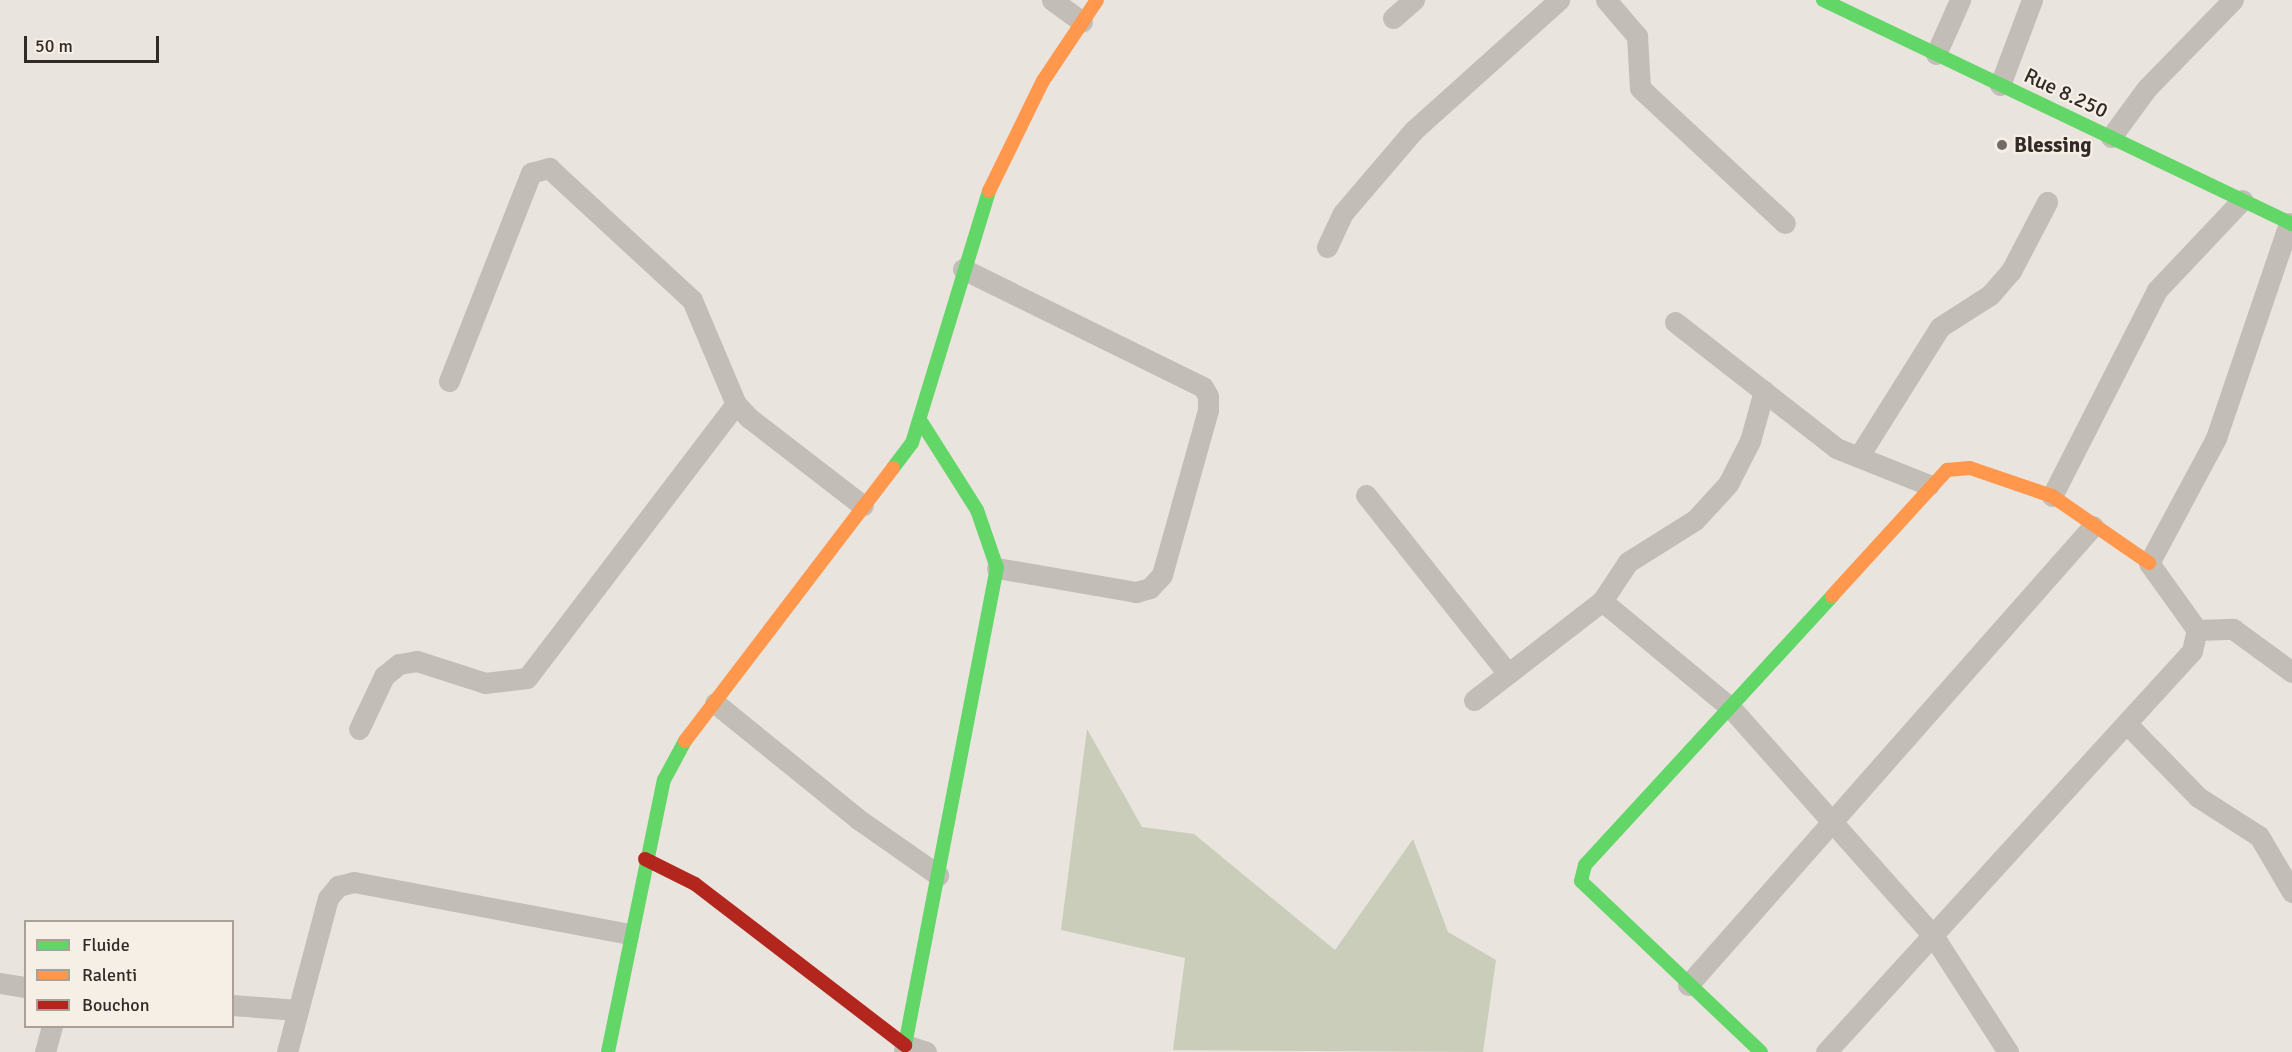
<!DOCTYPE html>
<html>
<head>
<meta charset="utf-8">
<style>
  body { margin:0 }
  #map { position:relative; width:2292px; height:1052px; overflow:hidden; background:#e9e4de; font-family:Signika,sans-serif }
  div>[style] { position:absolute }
  .green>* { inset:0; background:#c9cdb9 }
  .street>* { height:21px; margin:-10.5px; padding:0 10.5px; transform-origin:10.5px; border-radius:10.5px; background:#c2bdb7 }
  .fast>* { height:14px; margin:-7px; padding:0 7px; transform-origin:7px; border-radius:7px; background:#63d668 }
  .slow>* { height:14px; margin:-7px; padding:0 7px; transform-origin:7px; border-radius:7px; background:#ff974d }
  .jam>* { height:14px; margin:-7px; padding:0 7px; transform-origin:7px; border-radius:7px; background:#b3261e }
  .dots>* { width:16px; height:16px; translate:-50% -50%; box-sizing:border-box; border:3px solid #f6efe5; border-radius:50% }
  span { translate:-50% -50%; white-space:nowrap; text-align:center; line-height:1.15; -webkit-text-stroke:4.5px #f6efe5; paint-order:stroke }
  .street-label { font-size:21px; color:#322a26 }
  .poi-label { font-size:21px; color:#322a26; font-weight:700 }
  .left { translate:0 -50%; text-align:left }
  .legend { position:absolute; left:24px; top:920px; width:210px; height:108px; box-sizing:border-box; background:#f6efe5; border:2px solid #a8a099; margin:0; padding:8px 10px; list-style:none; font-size:18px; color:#322a26 }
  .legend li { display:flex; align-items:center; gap:12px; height:30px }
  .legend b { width:30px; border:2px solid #a8a099 }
  .scale { position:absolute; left:24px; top:36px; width:135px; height:27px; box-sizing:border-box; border:3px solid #322a26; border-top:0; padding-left:8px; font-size:18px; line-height:21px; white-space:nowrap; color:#322a26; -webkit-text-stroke:4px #f6efe5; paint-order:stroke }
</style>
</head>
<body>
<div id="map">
  <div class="green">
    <div style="clip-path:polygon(1087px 729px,1142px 827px,1194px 834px,1335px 950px,1413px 839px,1448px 932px,1496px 960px,1483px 1052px,1173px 1050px,1185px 958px,1061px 930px)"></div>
  </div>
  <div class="street">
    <div style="left:1052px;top:0;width:37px;rotate:36deg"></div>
    <div style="left:1606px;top:0;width:48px;rotate:49.3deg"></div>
    <div style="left:1637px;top:36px;width:52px;rotate:86.7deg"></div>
    <div style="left:1640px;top:88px;width:198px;rotate:43deg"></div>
    <div style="left:1393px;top:18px;width:28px;rotate:-41deg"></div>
    <div style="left:1936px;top:54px;width:59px;rotate:-66deg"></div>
    <div style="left:2000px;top:85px;width:91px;rotate:-69.4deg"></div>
    <div style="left:2111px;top:137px;width:61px;rotate:-53.7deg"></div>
    <div style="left:2147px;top:88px;width:123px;rotate:-45.7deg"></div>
    <div style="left:1327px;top:247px;width:38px;rotate:-65deg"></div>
    <div style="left:1343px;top:213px;width:109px;rotate:-49.5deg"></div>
    <div style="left:1414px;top:130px;width:195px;rotate:-41.9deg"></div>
    <div style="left:963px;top:269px;width:267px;rotate:26.2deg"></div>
    <div style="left:1203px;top:387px;width:10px;rotate:61deg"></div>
    <div style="left:1208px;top:396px;width:14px;rotate:90deg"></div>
    <div style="left:1208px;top:410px;width:171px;rotate:105.6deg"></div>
    <div style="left:1162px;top:575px;width:18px;rotate:133deg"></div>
    <div style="left:1150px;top:588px;width:15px;rotate:164deg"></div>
    <div style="left:1136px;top:592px;width:141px;rotate:-170.2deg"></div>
    <div style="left:1675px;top:322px;width:204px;rotate:38deg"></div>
    <div style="left:1836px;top:448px;width:100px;rotate:21.7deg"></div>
    <div style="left:449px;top:381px;width:224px;rotate:-68.5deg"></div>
    <div style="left:531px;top:173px;width:19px;rotate:-16deg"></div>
    <div style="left:549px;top:168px;width:195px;rotate:42.7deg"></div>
    <div style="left:692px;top:300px;width:113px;rotate:67.1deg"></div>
    <div style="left:736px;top:404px;width:18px;rotate:47deg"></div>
    <div style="left:748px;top:417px;width:145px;rotate:37.7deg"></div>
    <div style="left:1859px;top:456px;width:152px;rotate:-57.9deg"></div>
    <div style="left:1940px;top:327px;width:59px;rotate:-32.6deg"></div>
    <div style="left:1990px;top:295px;width:32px;rotate:-49deg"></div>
    <div style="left:2011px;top:271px;width:78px;rotate:-62.4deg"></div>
    <div style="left:1366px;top:495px;width:226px;rotate:51.5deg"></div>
    <div style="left:2052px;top:496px;width:231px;rotate:-63deg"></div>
    <div style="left:2157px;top:290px;width:124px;rotate:-46.6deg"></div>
    <div style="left:1602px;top:601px;width:168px;rotate:39.7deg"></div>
    <div style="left:1731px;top:708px;width:306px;rotate:48.4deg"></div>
    <div style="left:1934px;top:937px;width:137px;rotate:57.2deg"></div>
    <div style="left:2197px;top:630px;width:36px;rotate:-2deg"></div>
    <div style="left:2233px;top:629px;width:73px;rotate:36.1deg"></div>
    <div style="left:1474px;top:700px;width:162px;rotate:-37.7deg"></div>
    <div style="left:1602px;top:601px;width:47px;rotate:-56.3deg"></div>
    <div style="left:1628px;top:562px;width:79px;rotate:-32.1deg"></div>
    <div style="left:1695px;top:520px;width:49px;rotate:-47.5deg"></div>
    <div style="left:1728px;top:484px;width:48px;rotate:-62.9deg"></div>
    <div style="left:1750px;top:441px;width:52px;rotate:-74.4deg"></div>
    <div style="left:715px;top:703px;width:184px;rotate:39deg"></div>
    <div style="left:858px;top:819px;width:98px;rotate:35deg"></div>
    <div style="left:2129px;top:726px;width:99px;rotate:45.8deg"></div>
    <div style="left:2198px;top:797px;width:72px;rotate:32.6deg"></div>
    <div style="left:2259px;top:836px;width:65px;rotate:59.5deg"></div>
    <div style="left:359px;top:729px;width:59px;rotate:-64.7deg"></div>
    <div style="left:384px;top:676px;width:19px;rotate:-39deg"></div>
    <div style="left:399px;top:664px;width:18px;rotate:-9deg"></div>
    <div style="left:417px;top:661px;width:71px;rotate:17.9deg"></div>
    <div style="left:485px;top:683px;width:42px;rotate:-6.8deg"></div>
    <div style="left:527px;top:678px;width:345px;rotate:-52.7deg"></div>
    <div style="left:0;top:983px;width:26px;rotate:9deg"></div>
    <div style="left:1688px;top:985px;width:612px;rotate:-48.58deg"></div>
    <div style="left:232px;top:1005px;width:66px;rotate:4.3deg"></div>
    <div style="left:45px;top:1052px;width:27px;rotate:-75deg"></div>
    <div style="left:287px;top:1052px;width:159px;rotate:-75.1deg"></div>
    <div style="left:328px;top:898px;width:16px;rotate:-50deg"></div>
    <div style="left:338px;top:886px;width:16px;rotate:-14deg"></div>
    <div style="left:354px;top:882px;width:279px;rotate:10.7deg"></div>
    <div style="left:904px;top:1052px;width:7px;rotate:-82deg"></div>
    <div style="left:905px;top:1045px;width:22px;rotate:18deg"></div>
    <div style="left:1826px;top:1052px;width:543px;rotate:-47.61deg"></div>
    <div style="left:2192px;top:651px;width:22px;rotate:-77deg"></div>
    <div style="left:2197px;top:630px;width:82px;rotate:-125.6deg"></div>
    <div style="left:2149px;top:563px;width:142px;rotate:-61.8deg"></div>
    <div style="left:2216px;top:438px;width:227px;rotate:-71.2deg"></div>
  </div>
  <div class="fast">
    <div style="left:1823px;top:0;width:520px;rotate:25.53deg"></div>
    <div style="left:893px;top:468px;width:31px;rotate:-53deg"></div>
    <div style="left:912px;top:443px;width:264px;rotate:-73deg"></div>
    <div style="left:905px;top:1045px;width:486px;rotate:-79.1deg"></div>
    <div style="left:997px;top:568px;width:61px;rotate:-109deg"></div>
    <div style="left:977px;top:510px;width:103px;rotate:-122.3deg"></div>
    <div style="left:608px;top:1052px;width:278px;rotate:-78.4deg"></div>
    <div style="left:664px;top:780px;width:44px;rotate:-61.7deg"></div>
    <div style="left:1761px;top:1052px;width:248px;rotate:-136.5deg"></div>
    <div style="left:1581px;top:881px;width:16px;rotate:-76deg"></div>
    <div style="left:1585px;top:865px;width:365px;rotate:-47.4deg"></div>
  </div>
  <div class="slow">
    <div style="left:989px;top:191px;width:123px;rotate:-63.9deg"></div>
    <div style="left:1043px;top:81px;width:97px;rotate:-56.3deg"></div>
    <div style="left:1832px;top:596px;width:171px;rotate:-47.6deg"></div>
    <div style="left:1947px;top:470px;width:23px;rotate:-5deg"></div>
    <div style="left:1970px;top:468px;width:87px;rotate:18.9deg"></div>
    <div style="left:2052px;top:496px;width:118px;rotate:34.6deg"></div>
    <div style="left:685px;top:741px;width:343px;rotate:-52.7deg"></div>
  </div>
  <div class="jam">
    <div style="left:645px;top:859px;width:56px;rotate:26.6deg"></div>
    <div style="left:695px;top:884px;width:265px;rotate:37.5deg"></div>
  </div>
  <div class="dots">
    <div style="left:2002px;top:145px;background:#726b66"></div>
  </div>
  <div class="street-label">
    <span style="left:2066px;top:93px;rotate:25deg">Rue 8.250</span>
  </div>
  <div class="poi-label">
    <span class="left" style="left:2014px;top:145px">Blessing</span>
  </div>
  <ul class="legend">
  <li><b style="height:8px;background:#63d668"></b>Fluide</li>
  <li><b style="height:8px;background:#ff974d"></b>Ralenti</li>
  <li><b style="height:8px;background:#b3261e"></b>Bouchon</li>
  </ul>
  <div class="scale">50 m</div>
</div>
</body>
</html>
